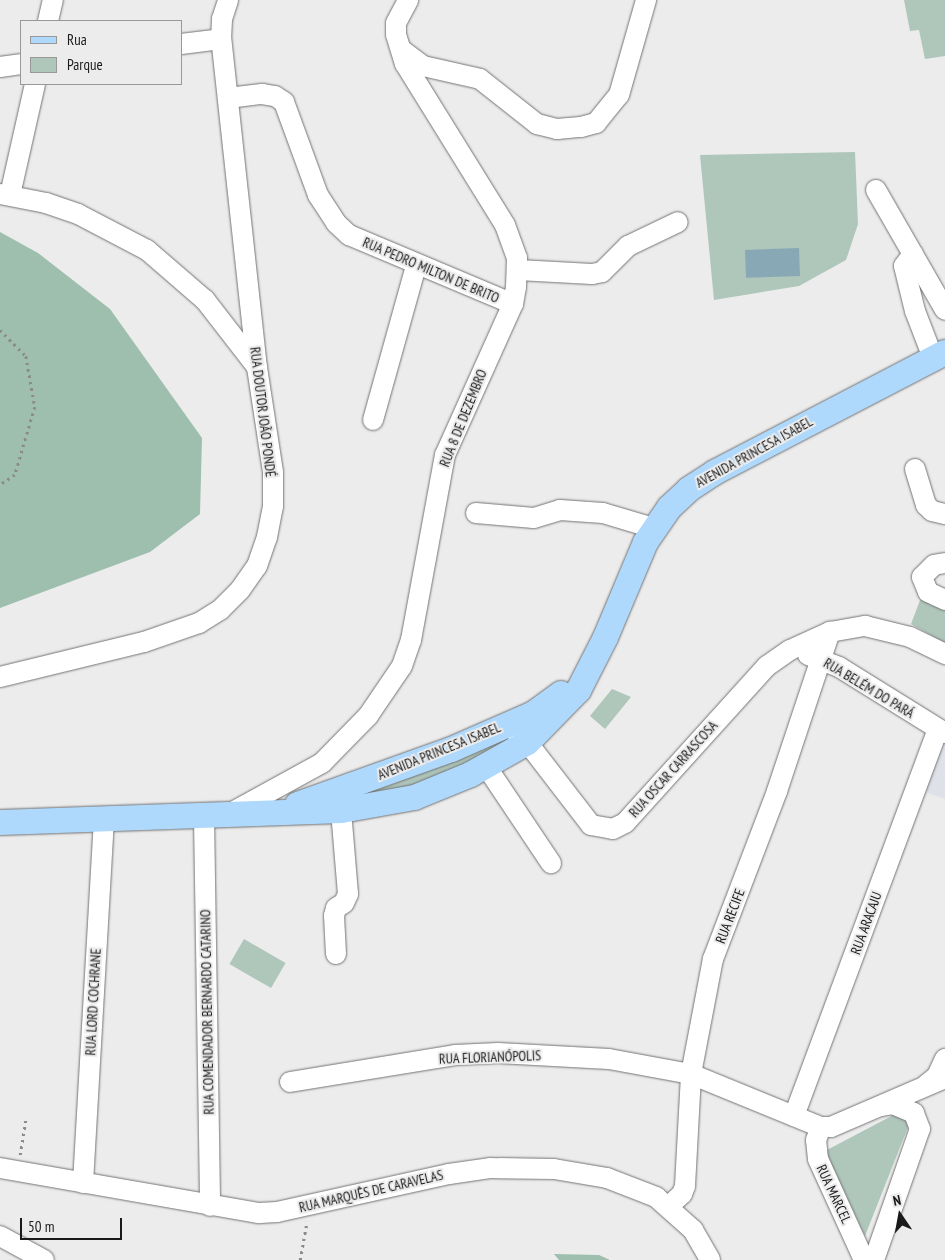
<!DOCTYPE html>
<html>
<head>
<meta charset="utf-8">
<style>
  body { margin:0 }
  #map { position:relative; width:945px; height:1260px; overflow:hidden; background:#ececed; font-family:"PT Sans Narrow",sans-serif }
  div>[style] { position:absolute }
  .built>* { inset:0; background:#dfe1e9 }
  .green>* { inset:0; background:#afc6bb; transform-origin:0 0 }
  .forest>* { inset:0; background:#9ebeae }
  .water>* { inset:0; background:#88a8b6; transform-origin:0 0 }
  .path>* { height:2.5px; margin-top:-1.25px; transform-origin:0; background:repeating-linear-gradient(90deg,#8b8b8c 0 2.5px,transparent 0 6.5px) }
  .roads { filter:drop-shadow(0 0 1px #737374) drop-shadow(0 0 1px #737374) }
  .minor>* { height:20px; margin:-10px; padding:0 10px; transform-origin:10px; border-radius:10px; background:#fff }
  .major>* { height:25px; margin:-12.5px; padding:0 12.5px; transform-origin:12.5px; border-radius:12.5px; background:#afd9fc }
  span { translate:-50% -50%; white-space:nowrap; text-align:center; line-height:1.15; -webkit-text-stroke:4px #ececed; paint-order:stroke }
  .street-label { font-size:14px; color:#1a1a1a }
  .legend { position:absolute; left:20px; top:20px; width:162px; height:65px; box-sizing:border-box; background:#ececed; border:1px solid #989899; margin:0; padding:6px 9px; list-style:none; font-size:15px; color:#1a1a1a }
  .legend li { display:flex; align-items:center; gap:10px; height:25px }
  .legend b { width:25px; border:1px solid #989899 }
  .north { position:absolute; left:875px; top:1190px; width:50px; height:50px; -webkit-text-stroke:4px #ececed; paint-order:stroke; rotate:348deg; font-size:14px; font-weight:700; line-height:20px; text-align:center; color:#1a1a1a }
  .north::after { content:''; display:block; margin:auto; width:18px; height:22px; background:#1a1a1a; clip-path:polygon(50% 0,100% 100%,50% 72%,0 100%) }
  .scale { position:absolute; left:20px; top:1218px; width:102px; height:22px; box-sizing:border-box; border:2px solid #1a1a1a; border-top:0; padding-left:6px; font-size:15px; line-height:18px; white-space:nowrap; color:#1a1a1a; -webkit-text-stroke:4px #ececed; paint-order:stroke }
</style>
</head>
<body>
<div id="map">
  <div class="built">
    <div style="clip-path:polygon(944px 742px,945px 743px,945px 799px,925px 792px)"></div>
  </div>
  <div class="green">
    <div style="clip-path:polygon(904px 0,945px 0,945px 56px,925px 59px,919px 30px,910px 31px)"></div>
    <div style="clip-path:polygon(855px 152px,858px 224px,846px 260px,799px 286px,714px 300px,700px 155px)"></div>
    <div style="clip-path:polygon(922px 595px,931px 605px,945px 609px,945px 643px,911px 624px)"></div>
    <div style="clip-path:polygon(612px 689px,631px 697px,605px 729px,590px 716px)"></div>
    <div style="clip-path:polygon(504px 734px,508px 739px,478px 762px,364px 802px,362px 790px)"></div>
    <div style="left:244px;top:939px;width:48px;height:29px;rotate:30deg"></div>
    <div style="clip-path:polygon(901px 1111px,907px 1118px,908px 1127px,865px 1236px,825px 1151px)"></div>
  </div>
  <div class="forest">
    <div style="clip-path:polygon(0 232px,38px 253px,110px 309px,202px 438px,200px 514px,150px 552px,0 608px)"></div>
    <div style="clip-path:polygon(554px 1254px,599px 1255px,610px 1260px,559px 1260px)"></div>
  </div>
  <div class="water">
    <div style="left:799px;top:248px;width:28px;height:54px;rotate:88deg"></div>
  </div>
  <div class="path">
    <div style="left:0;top:330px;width:37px;rotate:45deg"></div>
    <div style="left:26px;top:356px;width:52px;rotate:80deg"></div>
    <div style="left:35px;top:407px;width:71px;rotate:106.4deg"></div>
    <div style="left:15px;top:475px;width:18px;rotate:146deg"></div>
    <div style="left:20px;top:1155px;width:38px;rotate:-81deg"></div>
    <div style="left:300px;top:1260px;width:39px;rotate:-80deg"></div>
  </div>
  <div class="roads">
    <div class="minor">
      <div style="left:48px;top:21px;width:22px;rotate:-77deg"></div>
      <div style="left:181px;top:44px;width:40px;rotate:-7.1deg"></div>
      <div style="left:403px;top:51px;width:25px;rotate:37deg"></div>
      <div style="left:423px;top:66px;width:58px;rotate:12.8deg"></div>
      <div style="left:480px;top:79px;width:73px;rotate:38.3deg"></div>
      <div style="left:537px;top:124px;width:21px;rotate:14deg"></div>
      <div style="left:557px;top:129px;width:24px;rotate:-5deg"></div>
      <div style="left:581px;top:127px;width:16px;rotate:-15deg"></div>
      <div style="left:596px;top:123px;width:36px;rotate:-51deg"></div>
      <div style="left:619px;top:95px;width:99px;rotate:-74.1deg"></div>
      <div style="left:0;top:67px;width:21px;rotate:-8deg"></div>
      <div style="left:228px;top:98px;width:34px;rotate:-7deg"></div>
      <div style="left:262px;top:94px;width:13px;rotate:9deg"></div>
      <div style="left:275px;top:96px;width:11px;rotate:34deg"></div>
      <div style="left:284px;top:102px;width:99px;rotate:69.9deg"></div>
      <div style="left:318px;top:195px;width:33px;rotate:57deg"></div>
      <div style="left:336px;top:223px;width:18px;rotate:43deg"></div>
      <div style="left:349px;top:235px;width:178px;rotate:22.8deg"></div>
      <div style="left:876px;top:190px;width:138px;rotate:60.1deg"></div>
      <div style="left:0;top:194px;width:47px;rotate:11.1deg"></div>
      <div style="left:46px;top:203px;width:34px;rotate:19deg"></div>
      <div style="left:78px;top:214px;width:78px;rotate:27.6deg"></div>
      <div style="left:147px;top:250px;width:77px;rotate:40.8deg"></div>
      <div style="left:205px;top:300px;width:85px;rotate:52.2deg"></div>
      <div style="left:10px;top:195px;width:114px;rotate:-77.3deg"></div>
      <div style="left:913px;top:254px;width:15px;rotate:127deg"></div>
      <div style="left:904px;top:266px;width:46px;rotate:76.3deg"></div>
      <div style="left:915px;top:311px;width:50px;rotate:69deg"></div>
      <div style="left:518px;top:270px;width:74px;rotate:3.1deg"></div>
      <div style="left:592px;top:274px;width:10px;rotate:-11deg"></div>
      <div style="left:602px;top:272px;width:37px;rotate:-45deg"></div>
      <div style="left:628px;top:246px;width:55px;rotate:-25.6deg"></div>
      <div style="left:373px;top:420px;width:160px;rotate:-74.4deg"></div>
      <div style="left:915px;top:469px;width:38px;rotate:73deg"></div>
      <div style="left:926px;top:505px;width:8px;rotate:45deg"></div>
      <div style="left:932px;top:511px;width:13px;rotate:13deg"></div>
      <div style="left:476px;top:513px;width:58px;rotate:4.9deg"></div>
      <div style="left:534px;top:518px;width:27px;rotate:-17deg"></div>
      <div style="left:560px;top:510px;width:43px;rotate:4deg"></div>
      <div style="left:603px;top:513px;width:52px;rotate:16.7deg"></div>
      <div style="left:945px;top:563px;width:11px;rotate:170deg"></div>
      <div style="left:934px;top:565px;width:17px;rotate:135deg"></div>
      <div style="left:922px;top:577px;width:16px;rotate:68deg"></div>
      <div style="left:928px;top:592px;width:19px;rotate:25deg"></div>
      <div style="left:808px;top:655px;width:33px;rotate:21deg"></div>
      <div style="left:839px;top:667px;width:125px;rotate:31.9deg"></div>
      <div style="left:0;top:677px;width:148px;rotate:-13.7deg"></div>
      <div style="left:144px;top:642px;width:58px;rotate:-19.1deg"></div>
      <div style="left:199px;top:623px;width:25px;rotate:-32deg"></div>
      <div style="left:220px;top:610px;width:28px;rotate:-45deg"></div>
      <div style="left:240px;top:590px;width:29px;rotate:-55deg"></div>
      <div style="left:257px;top:566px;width:31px;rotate:-71deg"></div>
      <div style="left:267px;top:537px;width:32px;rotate:-79deg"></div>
      <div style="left:273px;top:506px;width:34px;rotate:-90deg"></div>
      <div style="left:273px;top:472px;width:105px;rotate:-98.7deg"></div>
      <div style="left:257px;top:368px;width:331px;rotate:-96.2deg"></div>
      <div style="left:221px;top:39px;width:20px;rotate:-87deg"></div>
      <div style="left:222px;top:19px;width:20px;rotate:-72deg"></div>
      <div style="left:516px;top:732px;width:15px;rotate:42deg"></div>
      <div style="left:527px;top:742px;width:105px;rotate:52.4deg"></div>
      <div style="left:591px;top:825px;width:22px;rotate:10deg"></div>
      <div style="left:613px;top:829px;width:13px;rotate:-27deg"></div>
      <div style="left:625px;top:823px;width:212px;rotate:-47.9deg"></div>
      <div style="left:767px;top:666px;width:28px;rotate:-35deg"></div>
      <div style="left:790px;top:650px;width:44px;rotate:-24.2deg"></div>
      <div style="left:830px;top:632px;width:36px;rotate:-10deg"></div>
      <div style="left:865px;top:626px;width:46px;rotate:13.7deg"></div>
      <div style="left:910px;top:637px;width:39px;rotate:26deg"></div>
      <div style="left:486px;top:766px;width:117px;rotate:56.2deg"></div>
      <div style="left:229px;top:814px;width:106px;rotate:-28.7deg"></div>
      <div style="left:322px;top:763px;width:66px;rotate:-45.6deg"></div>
      <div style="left:368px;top:716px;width:60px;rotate:-55.8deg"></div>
      <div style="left:402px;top:666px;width:28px;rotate:-71deg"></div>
      <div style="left:411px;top:640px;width:188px;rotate:-79.6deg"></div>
      <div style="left:445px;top:455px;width:166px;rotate:-65.8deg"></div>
      <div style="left:513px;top:304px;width:17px;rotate:-80deg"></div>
      <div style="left:516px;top:287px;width:29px;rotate:-88deg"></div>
      <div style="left:517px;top:258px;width:35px;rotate:-110deg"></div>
      <div style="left:505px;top:225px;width:190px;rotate:-121.8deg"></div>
      <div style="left:405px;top:64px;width:31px;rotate:-107deg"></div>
      <div style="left:396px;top:34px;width:11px;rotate:-90deg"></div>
      <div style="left:396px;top:23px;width:26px;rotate:-62deg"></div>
      <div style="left:204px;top:817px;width:389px;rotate:89.1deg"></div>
      <div style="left:336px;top:954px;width:38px;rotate:-93deg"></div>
      <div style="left:334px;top:916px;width:8px;rotate:-76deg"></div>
      <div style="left:336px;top:908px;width:9px;rotate:-32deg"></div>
      <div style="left:344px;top:903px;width:10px;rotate:-66deg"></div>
      <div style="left:348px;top:894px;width:84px;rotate:-94.8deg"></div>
      <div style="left:290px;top:1082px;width:167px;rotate:-9.3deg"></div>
      <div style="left:455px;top:1055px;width:43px;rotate:-2.7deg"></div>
      <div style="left:498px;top:1053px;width:111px;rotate:3.1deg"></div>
      <div style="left:609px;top:1059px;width:83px;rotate:10.4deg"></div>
      <div style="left:691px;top:1074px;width:140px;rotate:22.2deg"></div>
      <div style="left:821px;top:1127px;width:10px"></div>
      <div style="left:831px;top:1127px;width:124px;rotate:-23.3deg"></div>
      <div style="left:926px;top:1085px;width:14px;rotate:-39deg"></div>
      <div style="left:937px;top:1076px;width:19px;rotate:-65deg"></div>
      <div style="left:794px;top:1116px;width:413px;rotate:-69.6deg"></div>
      <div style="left:821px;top:1127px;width:14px;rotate:111deg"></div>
      <div style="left:816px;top:1140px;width:19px;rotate:84deg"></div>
      <div style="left:818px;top:1159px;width:111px;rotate:65.5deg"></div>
      <div style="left:0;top:1168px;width:263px;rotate:9.9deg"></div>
      <div style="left:259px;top:1213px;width:18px;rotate:-3deg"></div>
      <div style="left:277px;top:1212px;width:176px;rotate:-12.5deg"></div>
      <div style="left:449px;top:1174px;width:41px;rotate:-8.3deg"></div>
      <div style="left:490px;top:1168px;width:64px;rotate:0.9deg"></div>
      <div style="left:554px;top:1169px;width:54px;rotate:9.6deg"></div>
      <div style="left:607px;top:1178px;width:53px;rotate:21.2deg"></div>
      <div style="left:656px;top:1197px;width:50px;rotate:41.7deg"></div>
      <div style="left:693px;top:1230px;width:34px;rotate:60deg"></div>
      <div style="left:83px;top:1183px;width:363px;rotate:-86.7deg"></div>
      <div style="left:669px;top:1206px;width:18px;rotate:-43deg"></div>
      <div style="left:682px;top:1194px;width:9px;rotate:-69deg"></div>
      <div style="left:685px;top:1186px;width:112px;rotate:-86.9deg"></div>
      <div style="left:691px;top:1074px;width:117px;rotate:-79.2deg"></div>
      <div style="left:713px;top:959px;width:180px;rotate:-69.1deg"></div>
      <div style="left:777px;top:791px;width:168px;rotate:-71.6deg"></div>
      <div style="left:0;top:1236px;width:50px;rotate:28.6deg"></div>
      <div style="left:874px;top:1260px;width:139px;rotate:-70.7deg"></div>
      <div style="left:920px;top:1129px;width:17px;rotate:-111deg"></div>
      <div style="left:914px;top:1113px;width:23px;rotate:-157deg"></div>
      <div style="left:893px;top:1104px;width:11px;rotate:170deg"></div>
    </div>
    <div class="major">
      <div style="left:297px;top:804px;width:164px;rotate:-19.7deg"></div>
      <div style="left:451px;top:749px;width:90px;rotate:-23.7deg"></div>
      <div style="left:533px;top:713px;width:34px;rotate:-36deg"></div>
      <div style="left:0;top:822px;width:341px;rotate:-2deg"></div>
      <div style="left:341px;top:810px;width:74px;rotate:-10.1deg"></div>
      <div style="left:414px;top:797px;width:61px;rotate:-22.3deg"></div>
      <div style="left:470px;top:774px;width:65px;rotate:-29.3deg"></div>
      <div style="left:527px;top:742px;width:73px;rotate:-45.6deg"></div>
      <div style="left:578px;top:690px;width:59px;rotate:-63deg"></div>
      <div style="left:605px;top:637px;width:103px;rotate:-67.2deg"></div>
      <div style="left:645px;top:542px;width:42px;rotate:-55.6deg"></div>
      <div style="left:669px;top:507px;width:26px;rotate:-43deg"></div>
      <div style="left:688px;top:489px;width:31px;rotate:-33deg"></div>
      <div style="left:714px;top:472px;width:260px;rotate:-27.5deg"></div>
    </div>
  </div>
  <div class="street-label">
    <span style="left:431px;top:270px;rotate:23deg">RUA PEDRO MILTON DE BRITO</span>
    <span style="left:263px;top:412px;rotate:83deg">RUA DOUTOR JOÃO PONDÉ</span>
    <span style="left:463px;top:418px;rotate:-68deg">RUA 8 DE DEZEMBRO</span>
    <span style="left:754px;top:452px;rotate:-29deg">AVENIDA PRINCESA ISABEL</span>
    <span style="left:869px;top:688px;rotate:31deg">RUA BELÉM DO PARÁ</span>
    <span style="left:439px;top:751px;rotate:-22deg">AVENIDA PRINCESA ISABEL</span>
    <span style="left:673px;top:769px;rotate:-48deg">RUA OSCAR CARRASCOSA</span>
    <span style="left:730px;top:916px;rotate:-69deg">RUA RECIFE</span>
    <span style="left:866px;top:923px;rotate:-70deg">RUA ARACAJU</span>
    <span style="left:93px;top:1002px;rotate:-87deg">RUA LORD COCHRANE</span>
    <span style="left:207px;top:1012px;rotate:-91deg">RUA COMENDADOR BERNARDO CATARINO</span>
    <span style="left:490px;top:1057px;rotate:-2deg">RUA FLORIANÓPOLIS</span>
    <span style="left:371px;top:1191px;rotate:-13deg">RUA MARQUÊS DE CARAVELAS</span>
    <span style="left:834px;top:1194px;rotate:65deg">RUA MARCEL</span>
  </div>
  <ul class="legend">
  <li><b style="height:6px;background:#afd9fc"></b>Rua</li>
  <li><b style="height:14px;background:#afc6bb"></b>Parque</li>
  </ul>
  <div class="north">N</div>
  <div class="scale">50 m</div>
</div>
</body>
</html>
